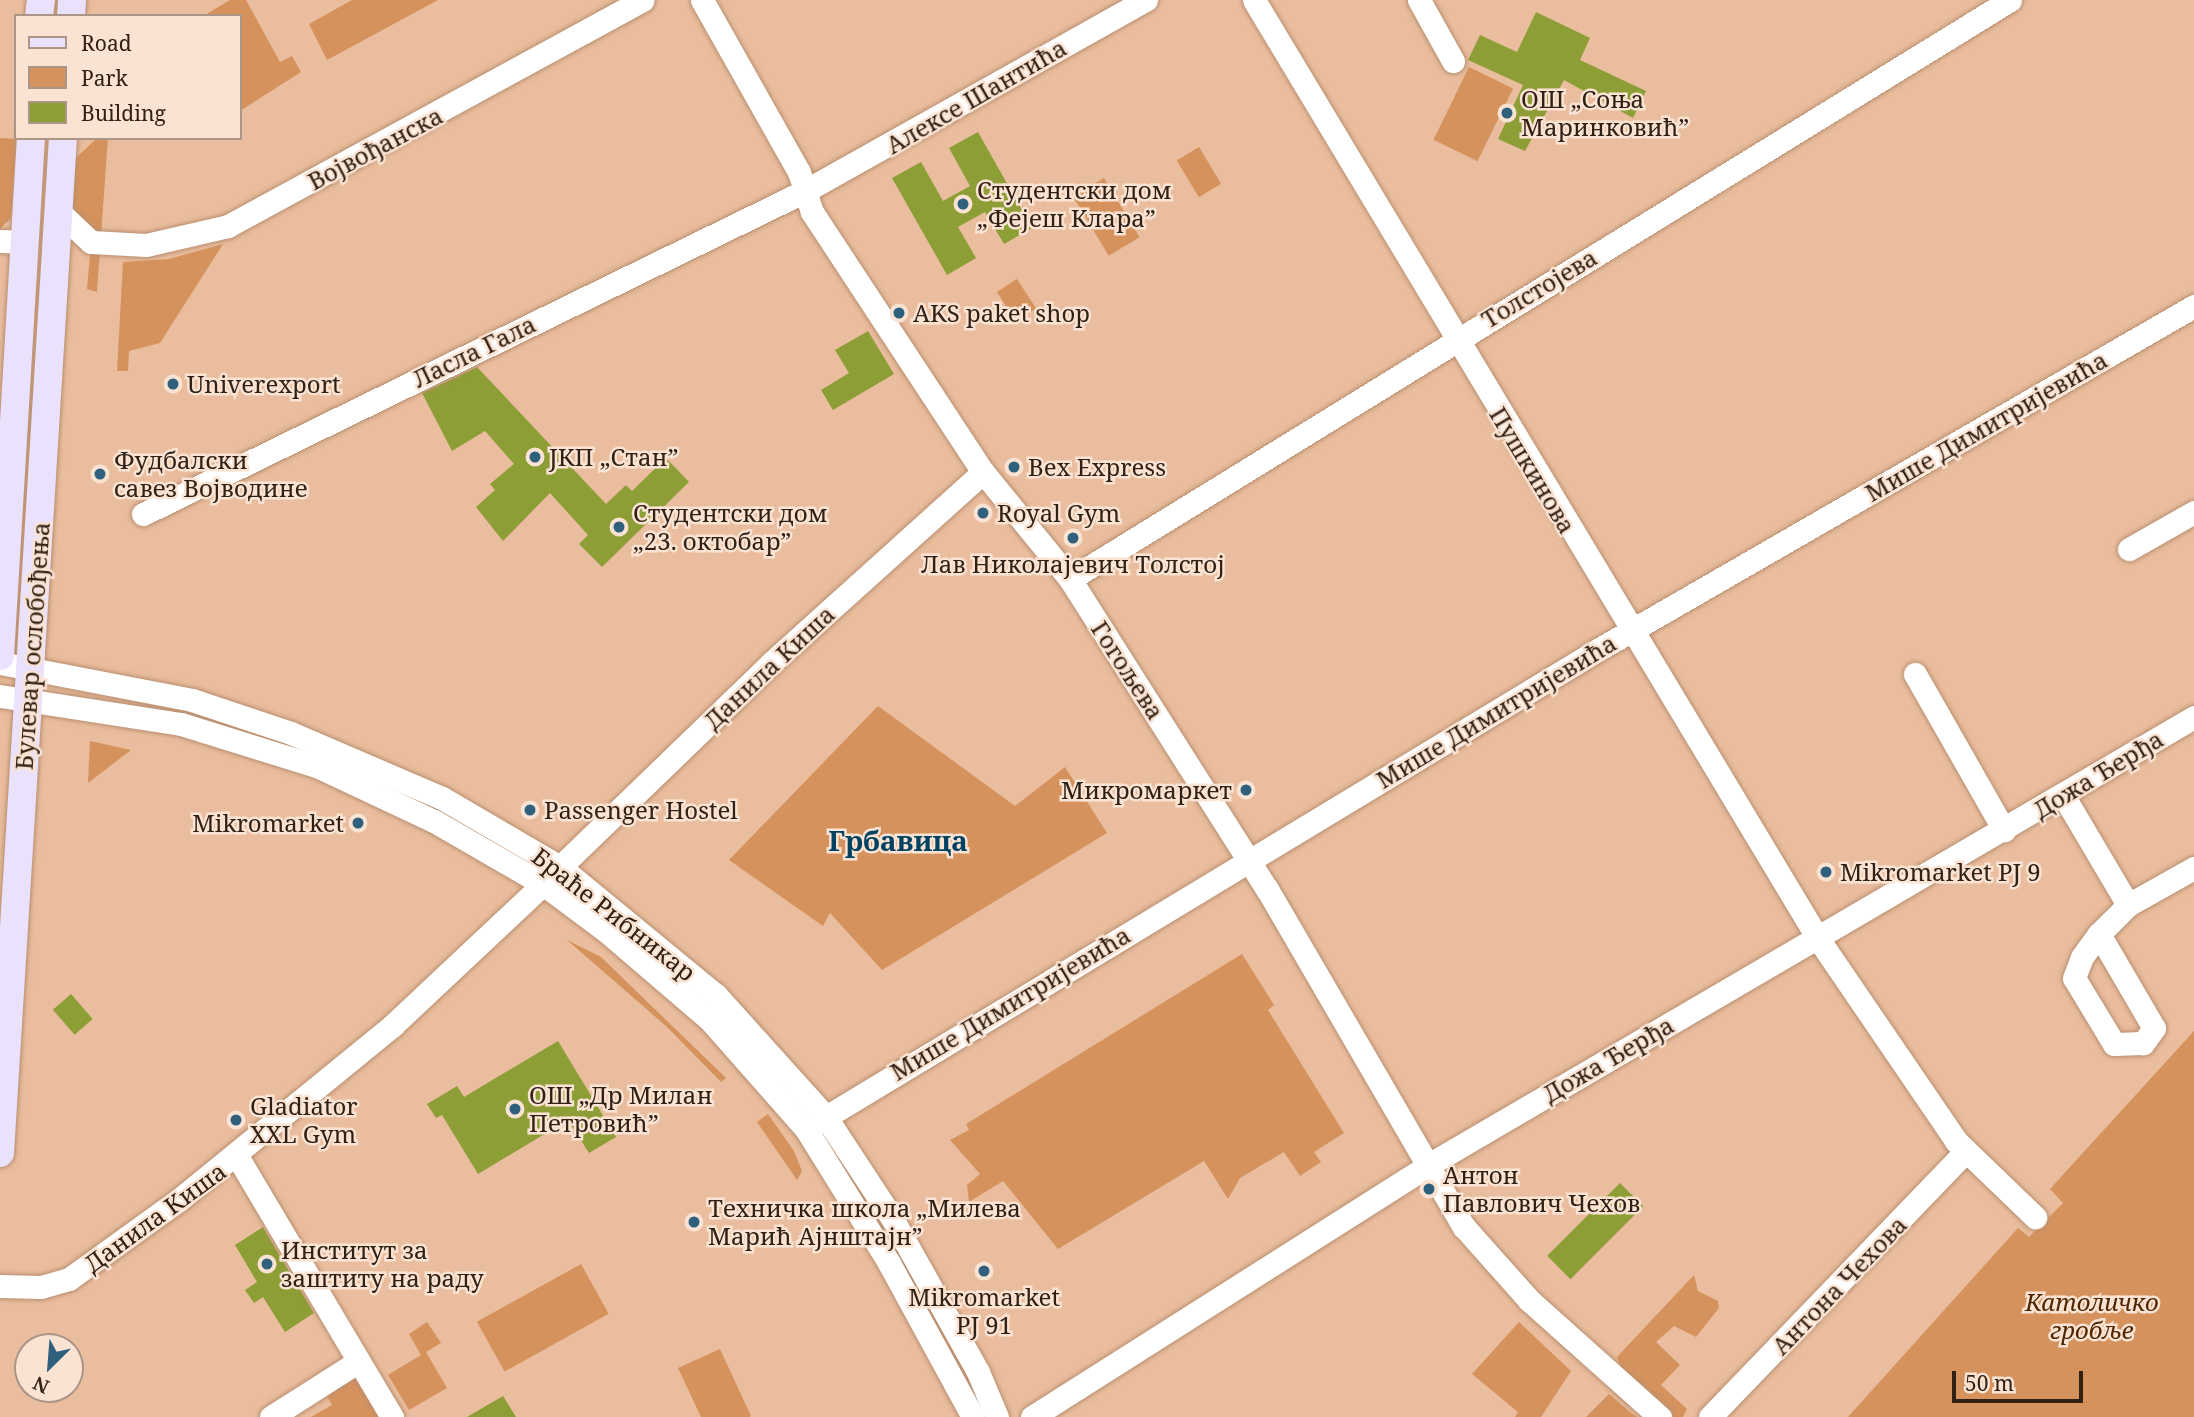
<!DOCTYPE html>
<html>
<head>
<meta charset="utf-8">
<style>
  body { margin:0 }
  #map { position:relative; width:2194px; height:1417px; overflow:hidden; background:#e9bd9d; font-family:"Noto Serif",serif }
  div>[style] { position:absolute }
  .green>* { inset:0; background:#d5925d; transform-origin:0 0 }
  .building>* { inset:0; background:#8d9e36; transform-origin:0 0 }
  .roads { filter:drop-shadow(0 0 2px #b98f70) drop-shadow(0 0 2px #b98f70) }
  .minor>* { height:23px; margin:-11.5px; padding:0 11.5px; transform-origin:11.5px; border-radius:11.5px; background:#fff }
  .major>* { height:28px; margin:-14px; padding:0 14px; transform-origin:14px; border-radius:14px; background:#eae2fd }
  .dots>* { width:19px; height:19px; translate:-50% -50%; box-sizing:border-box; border:4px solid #fae3d3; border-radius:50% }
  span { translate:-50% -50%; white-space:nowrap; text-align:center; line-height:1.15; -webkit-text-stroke:5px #fae3d3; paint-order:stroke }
  .street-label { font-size:24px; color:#312014 }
  .poi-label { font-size:24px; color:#312014 }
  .left { translate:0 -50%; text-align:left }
  .right { translate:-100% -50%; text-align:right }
  .park-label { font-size:24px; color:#502700; font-style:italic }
  .quarter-label { font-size:28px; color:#014262; font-weight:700 }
  .legend { position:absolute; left:14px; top:14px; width:228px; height:126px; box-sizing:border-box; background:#fae3d3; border:2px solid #aa9587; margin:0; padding:9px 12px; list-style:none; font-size:21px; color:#312014 }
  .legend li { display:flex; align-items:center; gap:14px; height:35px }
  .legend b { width:35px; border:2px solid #aa9587 }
  .north { position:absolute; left:14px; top:1333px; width:70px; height:70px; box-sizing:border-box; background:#fae3d3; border:2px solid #aa9587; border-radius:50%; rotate:205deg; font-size:19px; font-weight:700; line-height:28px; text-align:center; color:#312014 }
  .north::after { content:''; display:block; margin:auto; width:24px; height:32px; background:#2f607e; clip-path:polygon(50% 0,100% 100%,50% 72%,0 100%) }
  .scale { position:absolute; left:1952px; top:1371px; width:131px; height:32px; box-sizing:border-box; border:4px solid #312014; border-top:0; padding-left:9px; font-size:21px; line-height:24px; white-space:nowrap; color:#312014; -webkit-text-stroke:5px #fae3d3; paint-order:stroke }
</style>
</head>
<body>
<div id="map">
  <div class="green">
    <div style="clip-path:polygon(230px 0,246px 0,280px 62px,292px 56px,301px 72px,240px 111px,240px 16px,203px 16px)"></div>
    <div style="clip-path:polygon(352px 0,438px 0,327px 60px,309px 24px)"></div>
    <div style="left:1469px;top:67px;width:49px;height:81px;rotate:26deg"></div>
    <div style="clip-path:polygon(0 138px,16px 139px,11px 218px,0 229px)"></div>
    <div style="clip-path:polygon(97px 138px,108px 138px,97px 292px,87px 289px,91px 243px,80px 237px,61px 172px)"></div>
    <div style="left:1199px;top:147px;width:43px;height:26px;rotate:59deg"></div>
    <div style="left:1104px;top:178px;width:69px;height:36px;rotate:59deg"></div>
    <div style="clip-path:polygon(223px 244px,160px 343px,129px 351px,128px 371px,117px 371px,123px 262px,169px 259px)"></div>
    <div style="left:1017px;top:279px;width:35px;height:24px;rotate:57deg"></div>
    <div style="clip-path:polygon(878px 706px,1015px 806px,1065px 767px,1107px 833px,882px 970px,830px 913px,823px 926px,729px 860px)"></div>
    <div style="clip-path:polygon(90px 741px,131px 750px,88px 783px)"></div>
    <div style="clip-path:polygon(567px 940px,601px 957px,726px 1078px,721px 1082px,666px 1026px)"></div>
    <div style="clip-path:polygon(1242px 954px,1274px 1005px,1268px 1010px,1344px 1133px,1314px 1152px,1321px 1162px,1300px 1176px,1284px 1152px,1240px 1178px,1228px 1199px,1204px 1161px,1058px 1249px,1003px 1181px,969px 1202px,967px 1185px,980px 1174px,950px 1140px,969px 1130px,966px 1124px)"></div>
    <div style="clip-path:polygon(2194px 1031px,2194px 1417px,1848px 1417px,2018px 1228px,2029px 1237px,2063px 1203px,2050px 1189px)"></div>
    <div style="clip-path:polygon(768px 1114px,794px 1151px,802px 1171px,797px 1180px,757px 1122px)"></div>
    <div style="left:581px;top:1264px;width:57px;height:119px;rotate:61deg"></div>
    <div style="clip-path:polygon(1694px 1275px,1698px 1291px,1718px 1301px,1719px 1308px,1696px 1337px,1674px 1326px,1656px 1342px,1680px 1365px,1661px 1385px,1687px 1409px,1683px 1417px,1668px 1417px,1623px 1373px,1617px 1357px)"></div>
    <div style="clip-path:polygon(427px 1322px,441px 1343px,426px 1352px,447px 1388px,409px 1410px,388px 1375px,421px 1355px,409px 1334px)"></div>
    <div style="clip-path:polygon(1519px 1322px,1571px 1371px,1541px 1417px,1515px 1417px,1518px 1412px,1472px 1374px)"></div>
    <div style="clip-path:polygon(720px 1349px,751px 1416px,749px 1417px,701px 1417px,678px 1368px)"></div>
    <div style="clip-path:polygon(348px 1376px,360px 1377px,385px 1417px,311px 1417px,332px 1405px,324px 1391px)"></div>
    <div style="clip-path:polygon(1609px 1394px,1630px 1412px,1637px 1417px,1586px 1417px)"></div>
  </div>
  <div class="building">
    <div style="clip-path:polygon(1536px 12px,1590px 38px,1580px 60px,1646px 91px,1633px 118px,1564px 80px,1525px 151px,1498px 139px,1523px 85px,1468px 60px,1480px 35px,1517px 52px)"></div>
    <div style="clip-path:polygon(978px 132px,1032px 228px,1004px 244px,985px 212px,958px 227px,976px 258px,947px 275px,892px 178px,921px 162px,943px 201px,970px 186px,949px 148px)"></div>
    <div style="clip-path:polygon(868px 331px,894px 374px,833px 410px,821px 390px,849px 373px,835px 350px)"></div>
    <div style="clip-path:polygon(477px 367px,606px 504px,626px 485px,632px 491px,666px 458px,689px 482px,602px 567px,579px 544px,588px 535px,550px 493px,503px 541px,476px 507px,495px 490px,490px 484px,514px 464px,485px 431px,452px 451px,422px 393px)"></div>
    <div style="left:71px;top:994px;width:33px;height:24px;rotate:49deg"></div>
    <div style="clip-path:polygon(558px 1041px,616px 1137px,589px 1153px,568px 1120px,478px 1174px,442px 1115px,436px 1118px,427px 1104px,457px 1086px,464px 1097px)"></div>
    <div style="left:1620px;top:1183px;width:33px;height:103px;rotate:45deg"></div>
    <div style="clip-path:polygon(263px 1227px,314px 1313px,285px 1332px,263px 1297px,254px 1303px,245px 1290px,257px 1282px,235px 1245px)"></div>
    <div style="clip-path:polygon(503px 1396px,516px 1417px,467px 1417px)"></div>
  </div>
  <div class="roads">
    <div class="minor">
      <div style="left:702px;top:0;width:197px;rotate:60.6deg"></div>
      <div style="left:799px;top:172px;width:42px;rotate:72deg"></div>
      <div style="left:812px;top:212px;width:311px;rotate:56.7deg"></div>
      <div style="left:983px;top:472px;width:138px;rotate:50.9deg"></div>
      <div style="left:1070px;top:579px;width:367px;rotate:57.6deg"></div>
      <div style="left:1267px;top:889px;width:391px;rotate:59.8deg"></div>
      <div style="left:1464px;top:1227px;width:98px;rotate:48.3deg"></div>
      <div style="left:1529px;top:1300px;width:176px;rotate:41.8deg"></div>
      <div style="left:1254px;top:0;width:1093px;rotate:59deg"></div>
      <div style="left:1817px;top:937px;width:247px;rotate:55.7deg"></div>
      <div style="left:1956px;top:1141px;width:110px;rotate:43.9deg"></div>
      <div style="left:1419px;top:0;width:70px;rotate:60.9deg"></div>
      <div style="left:58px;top:211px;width:45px;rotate:43.2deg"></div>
      <div style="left:91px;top:242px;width:55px;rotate:3.1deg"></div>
      <div style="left:146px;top:245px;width:84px;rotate:-13deg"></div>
      <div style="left:228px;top:226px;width:472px;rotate:-28.6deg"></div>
      <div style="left:0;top:241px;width:24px;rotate:2deg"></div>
      <div style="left:143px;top:514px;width:737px;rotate:-26.01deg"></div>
      <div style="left:805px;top:191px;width:391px;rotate:-29.3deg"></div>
      <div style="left:2129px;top:549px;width:75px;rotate:-29.6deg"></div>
      <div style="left:1070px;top:579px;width:1104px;rotate:-31.63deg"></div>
      <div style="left:0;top:663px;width:196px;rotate:10.9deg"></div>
      <div style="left:192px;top:700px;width:104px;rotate:18.4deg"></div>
      <div style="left:291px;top:733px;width:164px;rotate:23.3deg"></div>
      <div style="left:442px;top:798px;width:137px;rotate:30.3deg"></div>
      <div style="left:560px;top:867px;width:202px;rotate:39.4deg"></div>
      <div style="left:716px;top:995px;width:163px;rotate:48deg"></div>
      <div style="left:825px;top:1116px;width:122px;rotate:56.7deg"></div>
      <div style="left:892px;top:1218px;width:176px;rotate:60.8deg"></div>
      <div style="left:978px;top:1372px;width:49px;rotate:67.1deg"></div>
      <div style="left:1915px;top:674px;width:180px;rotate:60.3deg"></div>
      <div style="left:0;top:696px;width:183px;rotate:8.8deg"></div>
      <div style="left:181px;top:724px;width:145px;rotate:17.3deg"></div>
      <div style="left:319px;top:767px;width:127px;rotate:25.2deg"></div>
      <div style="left:434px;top:821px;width:126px;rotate:30deg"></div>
      <div style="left:543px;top:884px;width:77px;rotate:36.6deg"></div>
      <div style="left:605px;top:930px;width:138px;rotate:40.6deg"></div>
      <div style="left:710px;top:1020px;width:145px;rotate:48.6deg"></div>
      <div style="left:806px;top:1129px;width:158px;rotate:58.2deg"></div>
      <div style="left:889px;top:1263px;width:175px;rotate:61.4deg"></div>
      <div style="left:2063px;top:795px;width:128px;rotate:59.4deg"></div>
      <div style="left:2128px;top:905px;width:76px;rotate:-29.3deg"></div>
      <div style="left:560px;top:867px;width:293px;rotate:-44deg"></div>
      <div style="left:771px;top:663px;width:285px;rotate:-42deg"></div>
      <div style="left:2099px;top:934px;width:109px;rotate:59.7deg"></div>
      <div style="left:2154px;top:1028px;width:19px;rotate:126deg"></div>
      <div style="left:2143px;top:1043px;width:29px;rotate:178deg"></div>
      <div style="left:2114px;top:1044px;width:77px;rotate:-121.2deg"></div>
      <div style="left:2074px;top:978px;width:22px;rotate:-69deg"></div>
      <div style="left:2082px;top:957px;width:29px;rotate:-54deg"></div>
      <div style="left:2099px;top:934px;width:41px;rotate:-45deg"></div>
      <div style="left:806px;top:1129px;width:929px;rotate:-31.18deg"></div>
      <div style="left:1601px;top:648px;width:685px;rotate:-29.97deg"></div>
      <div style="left:237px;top:1156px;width:304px;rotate:59.3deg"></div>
      <div style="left:0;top:1286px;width:41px;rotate:1.4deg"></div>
      <div style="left:41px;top:1287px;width:29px;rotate:-16deg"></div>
      <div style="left:69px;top:1279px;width:137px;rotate:-35.8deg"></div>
      <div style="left:180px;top:1199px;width:275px;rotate:-39.2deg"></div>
      <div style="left:393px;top:1025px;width:206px;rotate:-43.2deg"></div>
      <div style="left:271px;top:1417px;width:104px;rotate:-32.5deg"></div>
      <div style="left:1032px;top:1417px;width:472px;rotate:-32.4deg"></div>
      <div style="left:1430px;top:1164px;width:885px;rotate:-30.33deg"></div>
      <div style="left:1710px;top:1417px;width:369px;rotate:-46.1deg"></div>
    </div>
    <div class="major">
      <div style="left:39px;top:16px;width:16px;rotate:-83deg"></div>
      <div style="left:71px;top:16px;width:16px;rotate:-86deg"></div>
      <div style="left:0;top:656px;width:519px;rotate:-86.58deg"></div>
      <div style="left:0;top:1153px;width:1017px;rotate:-86.45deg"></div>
    </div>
  </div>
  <div class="dots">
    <div style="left:1507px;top:113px;background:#2f607e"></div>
    <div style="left:963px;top:204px;background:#2f607e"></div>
    <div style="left:899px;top:313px;background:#2f607e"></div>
    <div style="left:173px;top:384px;background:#2f607e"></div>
    <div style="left:535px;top:457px;background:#2f607e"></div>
    <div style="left:1014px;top:467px;background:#2f607e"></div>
    <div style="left:100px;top:474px;background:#2f607e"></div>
    <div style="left:983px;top:513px;background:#2f607e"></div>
    <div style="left:619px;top:527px;background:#2f607e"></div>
    <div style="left:1073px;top:538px;background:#2f607e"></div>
    <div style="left:1246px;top:790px;background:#2f607e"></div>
    <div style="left:530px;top:810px;background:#2f607e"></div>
    <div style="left:358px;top:823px;background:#2f607e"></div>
    <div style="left:1826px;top:872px;background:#2f607e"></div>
    <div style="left:515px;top:1109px;background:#2f607e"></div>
    <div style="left:236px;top:1120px;background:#2f607e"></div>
    <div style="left:1429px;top:1189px;background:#2f607e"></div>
    <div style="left:694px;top:1222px;background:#2f607e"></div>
    <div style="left:267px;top:1264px;background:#2f607e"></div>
    <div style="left:984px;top:1271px;background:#2f607e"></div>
  </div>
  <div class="street-label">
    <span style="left:976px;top:96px;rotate:-30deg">Алексе Шантића</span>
    <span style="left:375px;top:148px;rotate:-28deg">Војвођанска</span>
    <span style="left:1539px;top:288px;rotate:-31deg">Толстојева</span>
    <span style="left:474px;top:351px;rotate:-26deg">Ласла Гала</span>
    <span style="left:1986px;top:426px;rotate:-30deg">Мише Димитријевића</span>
    <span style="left:1533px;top:470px;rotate:59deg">Пушкинова</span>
    <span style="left:32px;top:646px;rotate:-86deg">Булевар ослобођења</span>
    <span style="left:769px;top:667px;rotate:-43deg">Данила Киша</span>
    <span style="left:1128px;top:670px;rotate:57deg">Гогољева</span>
    <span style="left:1496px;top:711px;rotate:-31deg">Мише Димитријевића</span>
    <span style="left:2098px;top:774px;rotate:-31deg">Дожа Ђерђа</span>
    <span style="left:614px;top:914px;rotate:38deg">Браће Рибникар</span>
    <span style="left:1010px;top:1003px;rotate:-31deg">Мише Димитријевића</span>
    <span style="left:1608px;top:1059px;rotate:-30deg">Дожа Ђерђа</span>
    <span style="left:155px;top:1217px;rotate:-36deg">Данила Киша</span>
    <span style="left:1839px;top:1285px;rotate:-46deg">Антона Чехова</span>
  </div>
  <div class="poi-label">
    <span class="left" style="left:1521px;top:113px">ОШ „Соња<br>Маринковић”</span>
    <span class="left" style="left:977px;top:204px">Студентски дом<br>„Фејеш Клара”</span>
    <span class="left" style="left:913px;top:313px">AKS paket shop</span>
    <span class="left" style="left:187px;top:384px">Univerexport</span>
    <span class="left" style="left:549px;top:457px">ЈКП „Стан”</span>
    <span class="left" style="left:114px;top:474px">Фудбалски<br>савез Војводине</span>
    <span class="left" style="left:1028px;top:467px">Bex Express</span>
    <span class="left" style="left:633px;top:527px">Студентски дом<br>„23. октобар”</span>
    <span class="left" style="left:997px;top:513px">Royal Gym</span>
    <span style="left:1073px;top:564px">Лав Николајевич Толстој</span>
    <span class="right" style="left:1232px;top:790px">Микромаркет</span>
    <span class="left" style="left:544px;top:810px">Passenger Hostel</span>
    <span class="right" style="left:344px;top:823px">Mikromarket</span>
    <span class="left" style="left:1840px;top:872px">Mikromarket PJ 9</span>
    <span class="left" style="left:529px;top:1109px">ОШ „Др Милан<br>Петровић”</span>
    <span class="left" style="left:250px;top:1120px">Gladiator<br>XXL Gym</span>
    <span class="left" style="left:1443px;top:1189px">Антон<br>Павлович Чехов</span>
    <span class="left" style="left:708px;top:1222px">Техничка школа „Милева<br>Марић Ајнштајн”</span>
    <span class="left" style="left:281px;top:1264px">Институт за<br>заштиту на раду</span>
    <span style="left:984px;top:1311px">Mikromarket<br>PJ 91</span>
  </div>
  <div class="park-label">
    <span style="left:2092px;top:1316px">Католичко<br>гробље</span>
  </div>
  <div class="quarter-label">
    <span style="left:898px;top:840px">Грбавица</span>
  </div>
  <ul class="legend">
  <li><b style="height:9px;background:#eae2fd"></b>Road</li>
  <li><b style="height:19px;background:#d5925d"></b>Park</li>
  <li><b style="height:19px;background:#8d9e36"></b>Building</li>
  </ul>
  <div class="north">N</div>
  <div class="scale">50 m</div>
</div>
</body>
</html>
